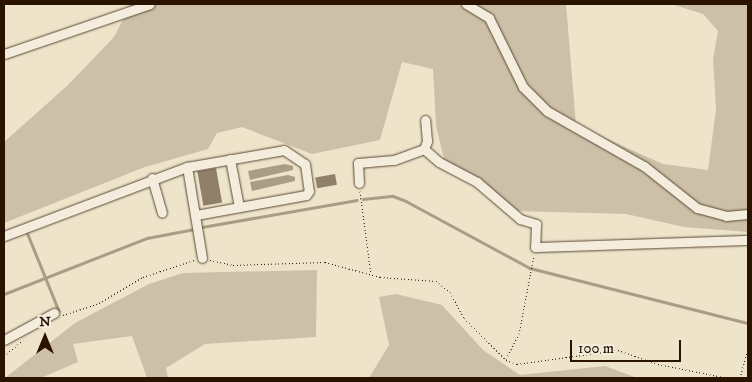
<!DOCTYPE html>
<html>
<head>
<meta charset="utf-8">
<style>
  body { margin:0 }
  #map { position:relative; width:752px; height:382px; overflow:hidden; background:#eee4ca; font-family:"IM FELL DW Pica",serif }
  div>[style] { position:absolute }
  .green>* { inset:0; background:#cdc0a8 }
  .water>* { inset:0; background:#ab9d85 }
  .stream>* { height:2.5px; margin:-1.25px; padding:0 1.25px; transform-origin:1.25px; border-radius:1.25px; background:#ab9d85 }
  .building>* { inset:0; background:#908069; transform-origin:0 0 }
  .path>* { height:1px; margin-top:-0.5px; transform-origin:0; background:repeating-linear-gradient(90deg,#2a1300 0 1px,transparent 0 3.5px) }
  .roads { filter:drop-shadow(0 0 1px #5b4732) drop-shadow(0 0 1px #5b4732) }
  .minor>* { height:9px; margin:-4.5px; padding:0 4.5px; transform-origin:4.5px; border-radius:4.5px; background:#f4eddd }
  span { translate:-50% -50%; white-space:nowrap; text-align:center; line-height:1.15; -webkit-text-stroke:4.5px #f4eddd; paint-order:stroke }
  .frame { position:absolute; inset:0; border:5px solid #2a1300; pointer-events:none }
  .north { position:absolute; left:20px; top:312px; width:50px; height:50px; -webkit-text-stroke:4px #f4eddd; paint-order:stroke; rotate:0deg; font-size:14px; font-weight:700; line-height:20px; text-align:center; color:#2a1300 }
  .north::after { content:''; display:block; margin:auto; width:18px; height:22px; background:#2a1300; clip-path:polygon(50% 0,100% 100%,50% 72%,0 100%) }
  .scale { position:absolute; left:570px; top:340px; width:111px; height:22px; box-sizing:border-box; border:2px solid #2a1300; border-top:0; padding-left:6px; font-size:15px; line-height:18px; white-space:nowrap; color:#2a1300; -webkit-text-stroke:4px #f4eddd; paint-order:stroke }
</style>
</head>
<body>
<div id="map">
  <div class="green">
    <div style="clip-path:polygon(131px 4px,566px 4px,576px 125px,663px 164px,708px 170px,716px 109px,713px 59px,718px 31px,703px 14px,671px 4px,748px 4px,748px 232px,684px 227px,626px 214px,513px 211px,445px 163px,436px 126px,433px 69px,402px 62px,380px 140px,312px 154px,242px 127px,217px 133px,208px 149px,145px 167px,4px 223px,4px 142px,68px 85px,114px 37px)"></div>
    <div style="clip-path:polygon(317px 270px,316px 337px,205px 344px,166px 368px,168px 378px,147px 378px,132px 336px,73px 344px,78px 362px,41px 378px,5px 378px,75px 323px,149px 284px,183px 273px)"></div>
    <div style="clip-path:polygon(396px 294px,442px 305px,483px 350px,520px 375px,605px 366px,637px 378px,369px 378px,389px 345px,379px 297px)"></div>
  </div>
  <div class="water">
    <div style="clip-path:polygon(285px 164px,293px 166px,293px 170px,250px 180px,248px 171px)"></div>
    <div style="clip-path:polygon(288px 175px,295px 177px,295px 181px,252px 191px,250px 182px)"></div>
  </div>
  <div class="stream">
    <div style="left:363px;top:199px;width:30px;rotate:-6deg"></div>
    <div style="left:393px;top:196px;width:14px;rotate:21deg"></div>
    <div style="left:406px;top:201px;width:141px;rotate:28.4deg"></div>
    <div style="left:530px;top:268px;width:225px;rotate:14.2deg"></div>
    <div style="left:202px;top:227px;width:157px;rotate:-9.9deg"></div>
    <div style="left:27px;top:232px;width:85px;rotate:67.9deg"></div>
    <div style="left:4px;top:294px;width:154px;rotate:-21.4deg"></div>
    <div style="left:147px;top:238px;width:48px;rotate:-10.8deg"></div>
  </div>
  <div class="building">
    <div style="left:216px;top:168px;width:35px;height:19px;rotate:80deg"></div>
    <div style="left:335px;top:174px;width:11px;height:20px;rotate:80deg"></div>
  </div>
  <div class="path">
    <div style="left:360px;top:191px;width:84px;rotate:82.5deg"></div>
    <div style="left:210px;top:260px;width:24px;rotate:12deg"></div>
    <div style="left:233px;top:265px;width:92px;rotate:-1.9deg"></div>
    <div style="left:325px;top:262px;width:57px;rotate:15.3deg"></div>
    <div style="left:380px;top:277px;width:56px;rotate:4.1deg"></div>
    <div style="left:436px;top:281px;width:18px;rotate:38deg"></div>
    <div style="left:450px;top:292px;width:30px;rotate:62deg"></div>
    <div style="left:464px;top:318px;width:59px;rotate:45deg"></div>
    <div style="left:506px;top:360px;width:12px;rotate:20deg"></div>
    <div style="left:517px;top:364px;width:102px;rotate:-7.9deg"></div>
    <div style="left:618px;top:350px;width:42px;rotate:19.3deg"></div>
    <div style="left:658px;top:364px;width:71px;rotate:11.3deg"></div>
    <div style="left:63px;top:315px;width:38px;rotate:-18deg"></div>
    <div style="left:99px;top:303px;width:51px;rotate:-30.6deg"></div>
    <div style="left:143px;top:277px;width:54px;rotate:-18.4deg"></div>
    <div style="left:4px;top:356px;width:25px;rotate:-40deg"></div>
    <div style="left:506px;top:359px;width:28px;rotate:-63deg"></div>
    <div style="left:519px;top:334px;width:80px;rotate:-79.2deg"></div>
    <div style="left:740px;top:378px;width:31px;rotate:-75deg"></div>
  </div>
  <div class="roads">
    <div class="minor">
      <div style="left:466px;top:4px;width:27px;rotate:31deg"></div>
      <div style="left:489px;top:18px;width:77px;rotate:63.8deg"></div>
      <div style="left:523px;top:87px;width:34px;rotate:45deg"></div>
      <div style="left:547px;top:111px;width:112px;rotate:29.6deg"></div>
      <div style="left:644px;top:166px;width:68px;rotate:38.4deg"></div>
      <div style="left:697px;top:208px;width:30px;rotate:15deg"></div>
      <div style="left:726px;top:216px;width:22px;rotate:-5deg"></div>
      <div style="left:4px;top:54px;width:154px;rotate:-18.9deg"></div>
      <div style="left:424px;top:149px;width:9px;rotate:-69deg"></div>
      <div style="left:427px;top:141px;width:21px;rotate:-95deg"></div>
      <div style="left:230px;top:159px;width:49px;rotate:79.4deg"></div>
      <div style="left:187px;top:167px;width:92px;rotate:80.6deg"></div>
      <div style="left:152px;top:178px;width:36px;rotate:74deg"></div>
      <div style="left:359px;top:183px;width:20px;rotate:-93deg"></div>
      <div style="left:358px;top:163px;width:36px;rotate:-5deg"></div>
      <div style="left:394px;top:160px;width:32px;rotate:-20deg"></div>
      <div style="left:424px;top:149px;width:20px;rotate:41deg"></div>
      <div style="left:439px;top:162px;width:43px;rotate:27.8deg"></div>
      <div style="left:477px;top:182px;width:57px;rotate:40.7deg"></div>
      <div style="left:520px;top:219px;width:17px;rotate:17deg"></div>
      <div style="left:536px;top:224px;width:23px;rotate:92deg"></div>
      <div style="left:535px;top:247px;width:213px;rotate:-1.9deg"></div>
      <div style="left:4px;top:236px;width:196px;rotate:-20.7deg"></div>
      <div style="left:187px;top:167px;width:98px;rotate:-9.9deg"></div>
      <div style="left:284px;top:150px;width:25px;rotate:34deg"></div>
      <div style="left:305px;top:164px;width:27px;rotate:82deg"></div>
      <div style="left:309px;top:191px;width:5px;rotate:127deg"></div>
      <div style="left:306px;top:195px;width:112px;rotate:169.7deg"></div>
      <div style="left:4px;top:340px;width:57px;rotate:-28.4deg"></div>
    </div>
  </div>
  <div class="frame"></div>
  <div class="north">N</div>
  <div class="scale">100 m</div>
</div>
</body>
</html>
